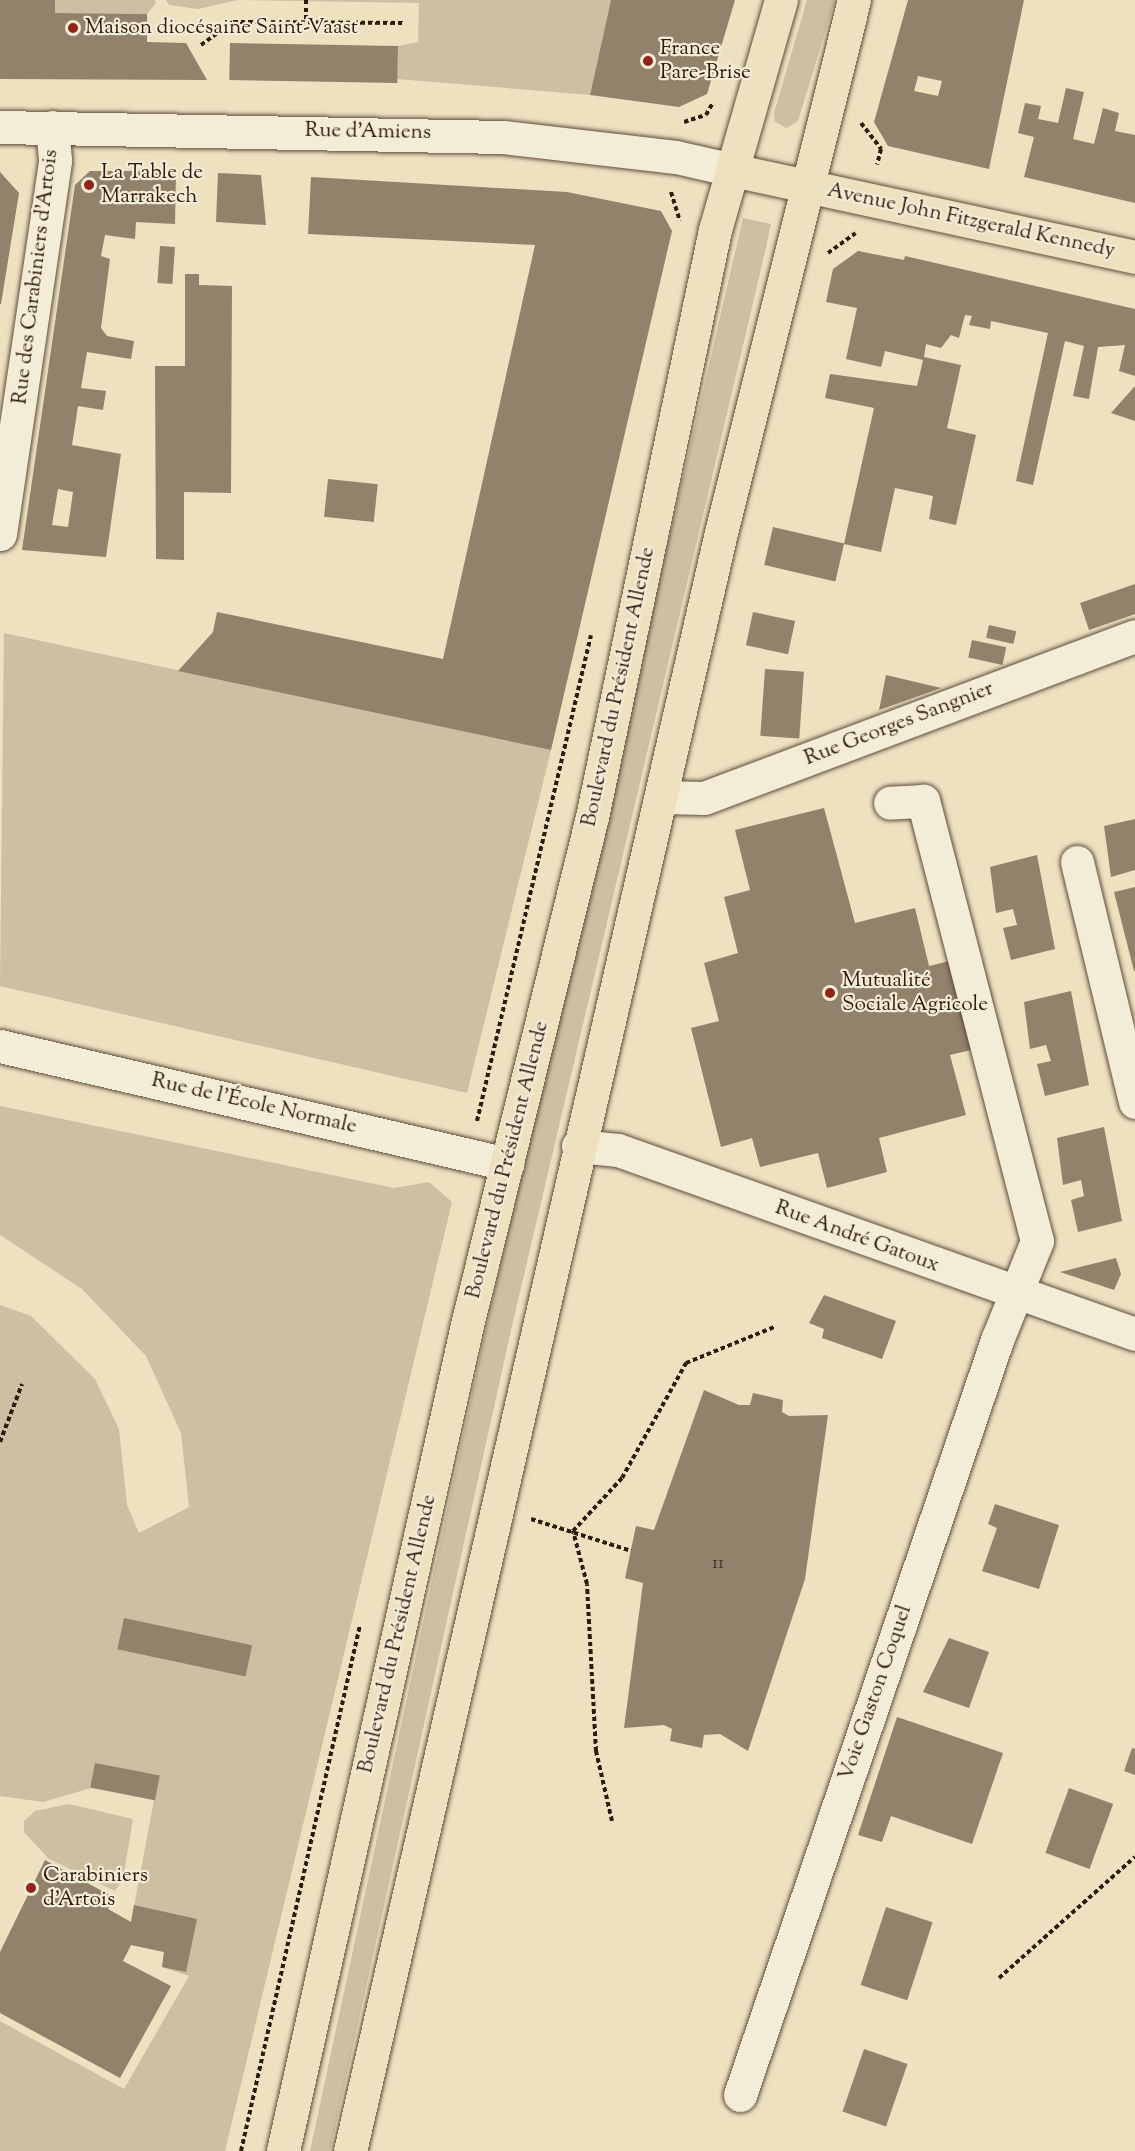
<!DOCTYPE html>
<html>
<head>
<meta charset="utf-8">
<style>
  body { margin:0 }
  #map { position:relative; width:1135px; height:2151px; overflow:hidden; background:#ede1c0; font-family:"Sorts Mill Goudy",serif }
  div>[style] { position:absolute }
  .green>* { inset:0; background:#cdbfa2 }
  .building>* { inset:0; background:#92816b; transform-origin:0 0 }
  .path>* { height:4px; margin-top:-2px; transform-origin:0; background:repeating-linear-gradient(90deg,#301a0f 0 4.5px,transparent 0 7.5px) }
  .roads { filter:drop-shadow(0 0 2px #5f4c3b) drop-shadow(0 0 2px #5f4c3b) }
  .minor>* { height:33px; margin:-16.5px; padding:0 16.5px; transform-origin:16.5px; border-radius:16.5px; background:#f3ecd6 }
  .major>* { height:33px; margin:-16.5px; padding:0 16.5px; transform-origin:16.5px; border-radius:16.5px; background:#ede1c0 }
  .dots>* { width:16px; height:16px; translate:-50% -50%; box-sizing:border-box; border:3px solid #f3ecd6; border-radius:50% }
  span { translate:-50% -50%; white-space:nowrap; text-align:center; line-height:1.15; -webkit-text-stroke:4.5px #f3ecd6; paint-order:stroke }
  .number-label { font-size:18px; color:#483426 }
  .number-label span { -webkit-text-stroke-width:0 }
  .poi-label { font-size:21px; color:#301a0f }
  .left { translate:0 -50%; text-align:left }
  .street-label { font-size:21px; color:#301a0f }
</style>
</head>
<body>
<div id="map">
  <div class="green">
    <div style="clip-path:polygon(55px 0,155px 0,156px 3px,147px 14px,55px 13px)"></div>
    <div style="clip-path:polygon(166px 0,611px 0,590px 95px,397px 79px,398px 46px,418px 42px,419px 3px,238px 0,198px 9px,169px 5px)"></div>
    <div style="clip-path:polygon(807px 0,835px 0,798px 121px,787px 128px,775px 122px,774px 113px)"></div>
    <div style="clip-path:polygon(743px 218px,771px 224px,765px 252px,511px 1330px,330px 2151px,310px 2151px,487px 1324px)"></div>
    <div style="clip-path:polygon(4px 633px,551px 750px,467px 1093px,0 986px)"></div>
    <div style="clip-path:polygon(0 1106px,394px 1188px,429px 1182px,452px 1202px,225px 2151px,0 2151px,0 2021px,124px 2089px,189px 1976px,162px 1967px,164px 1952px,127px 1944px,154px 1800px,91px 1788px,43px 1802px,0 1796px,0 1305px,31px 1316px,95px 1379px,119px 1429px,127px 1505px,139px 1533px,189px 1507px,181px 1433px,146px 1356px,82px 1289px,0 1235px)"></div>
    <div style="clip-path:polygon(69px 1804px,133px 1819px,123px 1879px,115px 1891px,49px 1859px,24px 1832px,24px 1821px,35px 1811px)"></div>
  </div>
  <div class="building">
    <div style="clip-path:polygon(0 0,55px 0,55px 13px,147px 14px,147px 42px,186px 43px,207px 80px,0 79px)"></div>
    <div style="clip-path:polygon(611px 0,735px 0,707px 94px,679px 107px,590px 95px)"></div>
    <div style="clip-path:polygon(evenodd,908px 0,1024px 0,989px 169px,888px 146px,874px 122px,908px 0,918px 76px,942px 81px,938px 96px,914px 91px,918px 76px)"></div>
    <div style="left:230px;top:43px;width:168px;height:37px;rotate:1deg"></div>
    <div style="clip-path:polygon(1066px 88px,1084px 92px,1073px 139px,1094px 144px,1103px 108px,1119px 113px,1115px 131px,1135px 135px,1135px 203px,1024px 177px,1034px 137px,1018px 133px,1025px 103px,1041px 106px,1038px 119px,1058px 123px)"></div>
    <div style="clip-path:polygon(evenodd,90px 171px,176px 171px,175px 224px,136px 222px,135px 239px,105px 235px,101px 256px,110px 259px,101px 328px,107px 336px,134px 341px,131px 359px,87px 352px,81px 388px,106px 391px,103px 410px,78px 406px,72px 445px,121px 454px,106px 557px,22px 550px,75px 185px,90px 171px,58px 489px,73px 492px,68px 527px,52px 525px,58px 489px)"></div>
    <div style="clip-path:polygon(0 172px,19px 193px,1px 304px,0 304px)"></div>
    <div style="clip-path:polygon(218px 173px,261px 175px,266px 225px,216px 222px)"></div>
    <div style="clip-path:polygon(311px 177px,567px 192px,661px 211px,672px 231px,551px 750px,178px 671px,213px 632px,217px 612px,443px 659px,535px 245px,308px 234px)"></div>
    <div style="left:160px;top:246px;width:15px;height:37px;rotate:4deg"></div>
    <div style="clip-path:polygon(858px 251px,904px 260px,905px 256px,1135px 309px,1135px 376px,1119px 371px,1125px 345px,1098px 347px,1089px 399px,1073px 396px,1084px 346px,1065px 341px,1033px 485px,1016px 481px,1048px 333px,991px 321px,990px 329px,969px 325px,972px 316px,965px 315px,959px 338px,951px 335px,941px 348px,926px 344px,924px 357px,961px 365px,947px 428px,976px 435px,956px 525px,929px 519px,933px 496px,895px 488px,881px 552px,844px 544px,874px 408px,825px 398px,830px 374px,917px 386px,923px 360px,885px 351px,881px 367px,846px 359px,857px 308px,826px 302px,833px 269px)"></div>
    <div style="clip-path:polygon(185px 274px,199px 274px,199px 285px,232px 286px,231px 493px,184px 492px,184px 560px,156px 559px,155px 366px,185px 366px)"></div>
    <div style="clip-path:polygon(1135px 386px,1135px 421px,1111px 413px)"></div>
    <div style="left:328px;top:479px;width:50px;height:38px;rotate:6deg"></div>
    <div style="left:773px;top:527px;width:73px;height:39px;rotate:13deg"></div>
    <div style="clip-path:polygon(1135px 584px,1135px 614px,1089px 630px,1080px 603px)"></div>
    <div style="left:753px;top:612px;width:43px;height:34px;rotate:12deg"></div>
    <div style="left:989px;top:625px;width:28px;height:13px;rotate:13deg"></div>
    <div style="left:972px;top:640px;width:35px;height:18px;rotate:12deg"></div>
    <div style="left:765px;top:669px;width:39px;height:67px;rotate:4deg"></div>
    <div style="clip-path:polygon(886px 675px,941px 688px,879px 710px)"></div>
    <div style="clip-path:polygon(824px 808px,855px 923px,915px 908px,929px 966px,958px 959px,979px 1048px,950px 1055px,966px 1115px,879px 1138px,887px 1172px,827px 1188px,818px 1153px,760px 1167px,752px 1138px,721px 1147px,691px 1028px,719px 1021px,704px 963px,738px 953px,724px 897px,750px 890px,735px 830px)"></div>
    <div style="clip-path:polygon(1135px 819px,1135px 870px,1111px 877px,1104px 826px)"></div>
    <div style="clip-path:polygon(1037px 855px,1055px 949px,1011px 960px,1003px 928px,1017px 925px,1013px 909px,996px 913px,990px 867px)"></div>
    <div style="clip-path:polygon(1135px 887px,1135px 971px,1134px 971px,1114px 892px)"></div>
    <div style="clip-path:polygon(1071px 991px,1089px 1085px,1045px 1096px,1037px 1064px,1051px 1061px,1046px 1045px,1030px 1049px,1024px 1002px)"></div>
    <div style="clip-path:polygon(1104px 1127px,1122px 1221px,1078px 1232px,1071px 1200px,1084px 1196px,1081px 1180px,1063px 1185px,1057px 1138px)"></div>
    <div style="clip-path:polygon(1116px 1258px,1121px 1274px,1114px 1290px,1060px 1272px)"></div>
    <div style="clip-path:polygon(824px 1295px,896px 1321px,882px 1359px,822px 1338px,824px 1329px,809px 1323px)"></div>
    <div style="clip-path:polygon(704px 1390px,739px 1405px,750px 1405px,753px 1393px,783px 1400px,782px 1412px,789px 1416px,828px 1415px,805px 1579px,748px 1751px,720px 1734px,704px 1735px,702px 1748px,670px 1741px,672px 1729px,664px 1725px,624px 1728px,643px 1583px,625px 1578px,636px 1526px,654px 1530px)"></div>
    <div style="clip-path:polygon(995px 1504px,1059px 1525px,1039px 1589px,982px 1571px,997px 1528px,988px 1524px)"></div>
    <div style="left:124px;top:1618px;width:131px;height:32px;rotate:12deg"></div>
    <div style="clip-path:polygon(949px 1638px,989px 1652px,969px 1708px,923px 1692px)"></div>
    <div style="clip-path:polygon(897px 1717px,1003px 1753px,972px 1844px,891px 1816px,882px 1842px,858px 1835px)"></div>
    <div style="clip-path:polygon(1132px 1748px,1135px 1749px,1135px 1775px,1124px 1771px)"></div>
    <div style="left:95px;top:1763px;width:66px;height:25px;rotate:11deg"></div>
    <div style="left:1069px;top:1788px;width:47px;height:69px;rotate:20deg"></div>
    <div style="clip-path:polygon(45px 1860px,115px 1898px,108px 1909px,131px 1922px,134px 1905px,197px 1919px,186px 1972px,162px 1967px,164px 1952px,131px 1945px,123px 1961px,171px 1986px,120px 2078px,0 2013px,0 1952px)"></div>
    <div style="left:886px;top:1907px;width:49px;height:82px;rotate:18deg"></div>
    <div style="left:864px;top:2049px;width:46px;height:66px;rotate:19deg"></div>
  </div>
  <div class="path">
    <div style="left:306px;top:0;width:19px;rotate:90deg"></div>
    <div style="left:201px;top:45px;width:39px;rotate:-36deg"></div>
    <div style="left:233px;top:22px;width:170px;rotate:0.3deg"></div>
    <div style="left:684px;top:122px;width:23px;rotate:-18deg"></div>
    <div style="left:706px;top:115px;width:13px;rotate:-61deg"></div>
    <div style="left:861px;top:123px;width:33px;rotate:52deg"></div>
    <div style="left:881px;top:149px;width:16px;rotate:104deg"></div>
    <div style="left:671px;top:192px;width:30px;rotate:73deg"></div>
    <div style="left:828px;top:253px;width:34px;rotate:-36deg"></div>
    <div style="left:477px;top:1121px;width:499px;rotate:-76.8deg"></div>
    <div style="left:0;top:1442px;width:62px;rotate:-69.2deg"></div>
    <div style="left:531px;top:1519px;width:105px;rotate:17.7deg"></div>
    <div style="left:612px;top:1821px;width:72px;rotate:-102.9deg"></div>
    <div style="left:596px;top:1751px;width:167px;rotate:-93.1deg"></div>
    <div style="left:587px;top:1584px;width:55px;rotate:-104.8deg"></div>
    <div style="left:573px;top:1531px;width:72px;rotate:-47.2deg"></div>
    <div style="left:622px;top:1478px;width:132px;rotate:-60.9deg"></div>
    <div style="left:686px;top:1363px;width:95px;rotate:-22.2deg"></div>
    <div style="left:999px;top:1978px;width:182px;rotate:-41.7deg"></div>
    <div style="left:241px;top:2151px;width:539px;rotate:-77.25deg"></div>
  </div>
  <div class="roads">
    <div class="minor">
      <div style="left:0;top:127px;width:503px;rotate:1.14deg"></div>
      <div style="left:503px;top:137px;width:174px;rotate:6.6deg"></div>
      <div style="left:676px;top:157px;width:58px;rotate:12.8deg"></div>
      <div style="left:0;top:534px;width:378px;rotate:-81.6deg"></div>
      <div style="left:55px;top:160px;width:33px;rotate:-95deg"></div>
      <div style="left:661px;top:797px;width:43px;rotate:1.3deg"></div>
      <div style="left:704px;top:798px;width:460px;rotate:-20.6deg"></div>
      <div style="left:1077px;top:862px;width:247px;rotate:76.4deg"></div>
      <div style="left:0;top:1046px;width:521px;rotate:13.1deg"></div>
      <div style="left:578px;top:1146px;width:40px;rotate:5.7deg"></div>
      <div style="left:618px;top:1150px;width:549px;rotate:19.59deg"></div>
      <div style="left:740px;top:2095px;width:798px;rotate:-71.2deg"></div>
      <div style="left:997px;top:1340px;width:107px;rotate:-68deg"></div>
      <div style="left:1037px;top:1241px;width:455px;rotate:-104.5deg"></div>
      <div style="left:923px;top:801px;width:33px;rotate:177deg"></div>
    </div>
    <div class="major">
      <div style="left:733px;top:170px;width:411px;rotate:12.2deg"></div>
      <div style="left:283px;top:2151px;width:846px;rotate:-77.44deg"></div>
      <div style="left:467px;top:1325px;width:523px;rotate:-76.18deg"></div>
      <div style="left:592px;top:817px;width:600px;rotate:-78.17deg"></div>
      <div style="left:715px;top:230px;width:239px;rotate:-74deg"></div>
      <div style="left:350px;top:2151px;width:1660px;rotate:-77.09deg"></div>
      <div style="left:721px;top:533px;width:549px;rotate:-75.99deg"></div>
    </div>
  </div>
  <div class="dots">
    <div style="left:73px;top:28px;background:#8f2418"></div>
    <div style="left:648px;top:61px;background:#8f2418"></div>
    <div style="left:89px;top:185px;background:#8f2418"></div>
    <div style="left:830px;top:993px;background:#8f2418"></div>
    <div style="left:31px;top:1888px;background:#8f2418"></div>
  </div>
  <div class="number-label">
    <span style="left:718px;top:1564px">11</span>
  </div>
  <div class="poi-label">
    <span class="left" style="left:85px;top:28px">Maison diocésaine Saint-Vaast</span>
    <span class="left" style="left:660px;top:61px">France<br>Pare-Brise</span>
    <span class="left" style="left:101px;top:185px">La Table de<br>Marrakech</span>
    <span class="left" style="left:842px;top:993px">Mutualité<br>Sociale Agricole</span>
    <span class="left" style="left:43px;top:1888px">Carabiniers<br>d'Artois</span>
  </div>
  <div class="street-label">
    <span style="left:368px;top:132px;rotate:1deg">Rue d'Amiens</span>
    <span style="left:971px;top:221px;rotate:12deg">Avenue John Fitzgerald Kennedy</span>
    <span style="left:36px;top:277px;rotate:-83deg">Rue des Carabiniers d'Artois</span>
    <span style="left:619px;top:687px;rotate:-78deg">Boulevard du Président Allende</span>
    <span style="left:899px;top:724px;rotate:-21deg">Rue Georges Sangnier</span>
    <span style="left:254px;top:1104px;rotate:13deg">Rue de l'École Normale</span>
    <span style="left:508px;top:1160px;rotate:-76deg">Boulevard du Président Allende</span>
    <span style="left:857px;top:1237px;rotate:20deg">Rue André Gatoux</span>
    <span style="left:398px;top:1634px;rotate:-77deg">Boulevard du Président Allende</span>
    <span style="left:876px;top:1693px;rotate:-71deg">Voie Gaston Coquel</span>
  </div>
</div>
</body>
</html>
